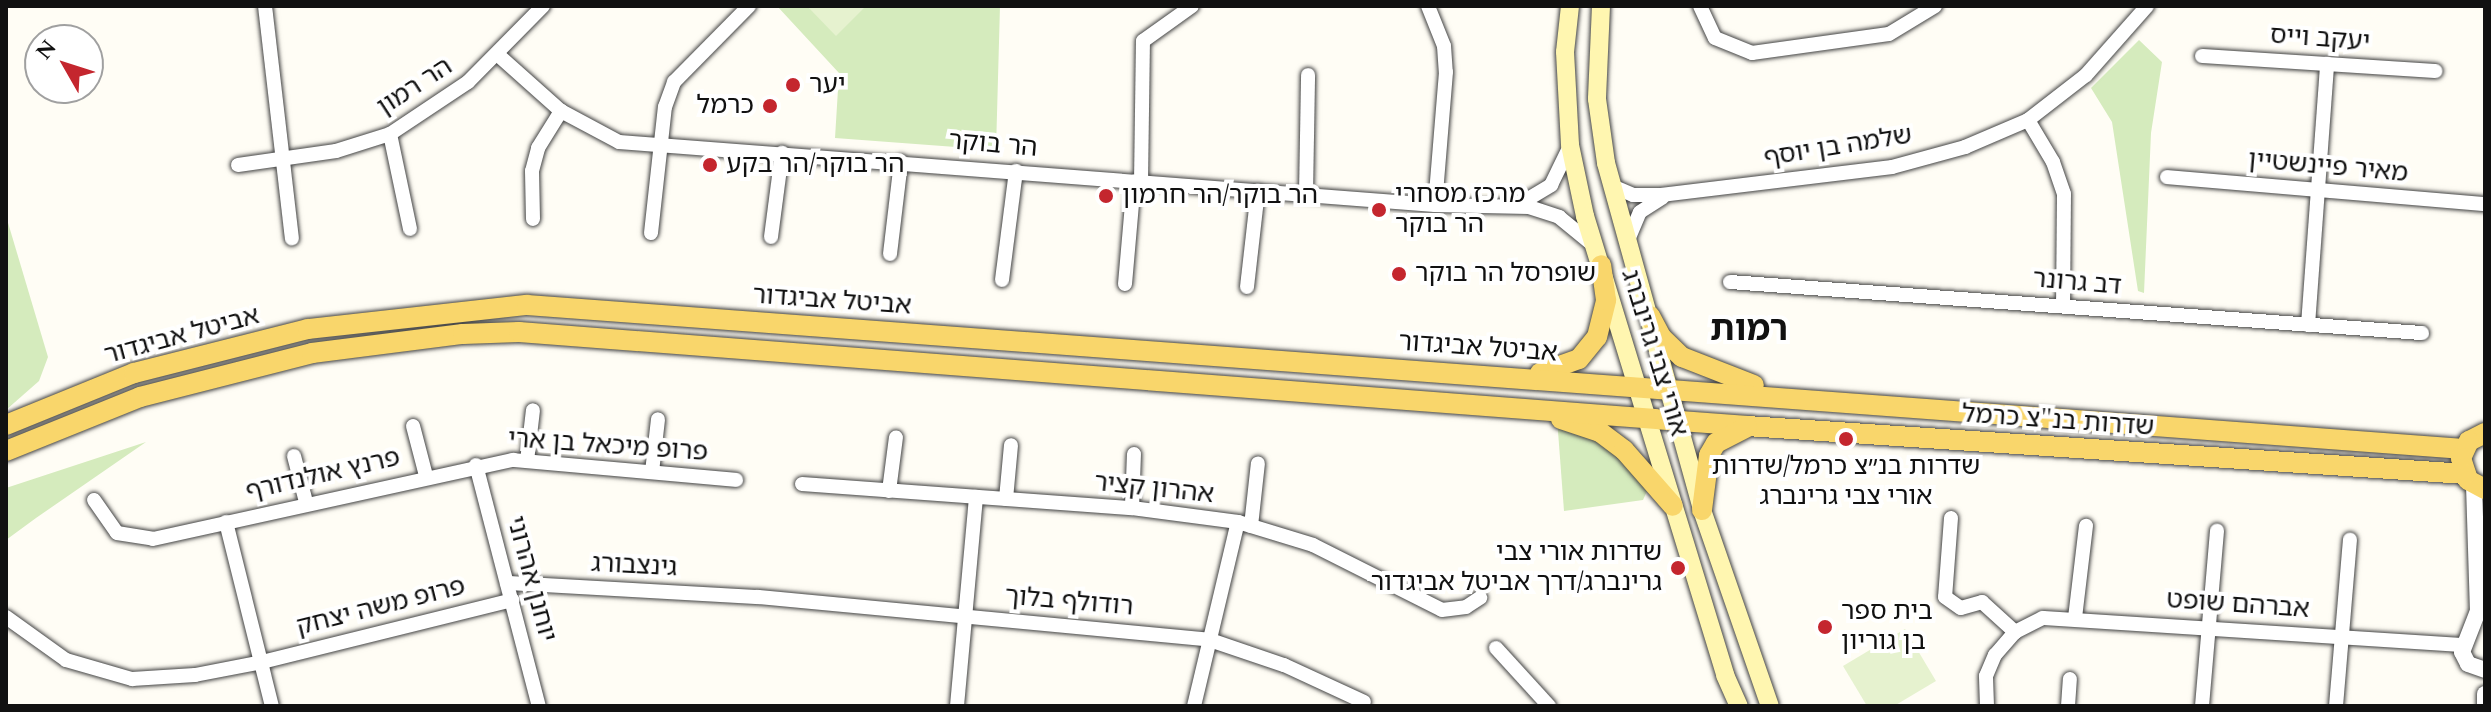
<!DOCTYPE html>
<html>
<head>
<meta charset="utf-8">
<style>
  body { margin:0 }
  #map { position:relative; width:2491px; height:712px; overflow:hidden; background:#fffdf5; font-family:Spectral,"Noto Sans Hebrew",serif }
  div>[style] { position:absolute }
  .green>* { inset:0; background:#d5ebbd }
  .pitch>* { inset:0; background:#e6f2cf }
  .roads { filter:drop-shadow(0 0 2px #444) drop-shadow(0 0 2px #444) }
  .minor>* { height:14px; margin:-7px; padding:0 7px; transform-origin:7px; border-radius:7px; background:#fff }
  .tertiary>* { height:16px; margin:-8px; padding:0 8px; transform-origin:8px; border-radius:8px; background:#fff }
  .secondary>* { height:18px; margin:-9px; padding:0 9px; transform-origin:9px; border-radius:9px; background:#fff6b0 }
  .primary>* { height:20px; margin:-10px; padding:0 10px; transform-origin:10px; border-radius:10px; background:#f9d66b }
  .dots>* { width:22px; height:22px; translate:-50% -50%; box-sizing:border-box; border:4px solid #fff; border-radius:50% }
  span { translate:-50% -50%; white-space:nowrap; text-align:center; line-height:1.15; -webkit-text-stroke:8px #fff; paint-order:stroke }
  .street-label { font-size:26px; color:#111 }
  .poi-label { font-size:26px; color:#111 }
  .left { translate:0 -50%; text-align:left }
  .right { translate:-100% -50%; text-align:right }
  .district-label { font-size:34px; color:#111; font-weight:700 }
  .frame { position:absolute; inset:0; border:8px solid #111; pointer-events:none }
  .north { position:absolute; left:24px; top:24px; width:80px; height:80px; box-sizing:border-box; background:#fff; border:2px solid #a0a0a0; border-radius:50%; rotate:309deg; font-size:22px; font-weight:700; line-height:32px; text-align:center; color:#111 }
  .north::after { content:''; display:block; margin:auto; width:28px; height:36px; background:#c4262e; clip-path:polygon(50% 0,100% 100%,50% 72%,0 100%) }
</style>
</head>
<body>
<div id="map">
  <div class="green">
    <div style="clip-path:polygon(777px 6px,1000px 6px,996px 150px,835px 138px,839px 73px)"></div>
    <div style="clip-path:polygon(2139px 40px,2162px 62px,2151px 133px,2144px 293px,2138px 291px,2112px 122px,2091px 88px)"></div>
    <div style="clip-path:polygon(6px 216px,48px 357px,39px 381px,6px 410px)"></div>
    <div style="clip-path:polygon(1557px 418px,1579px 424px,1652px 480px,1643px 500px,1564px 511px)"></div>
    <div style="clip-path:polygon(146px 442px,36px 518px,6px 540px,6px 488px)"></div>
  </div>
  <div class="pitch">
    <div style="clip-path:polygon(807px 6px,866px 6px,836px 36px)"></div>
    <div style="clip-path:polygon(1905px 629px,1936px 681px,1894px 706px,1867px 706px,1843px 666px)"></div>
  </div>
  <div class="roads">
    <div class="minor">
      <div style="left:265px;top:6px;width:234px;rotate:83.4deg"></div>
      <div style="left:1428px;top:6px;width:43px;rotate:68.2deg"></div>
      <div style="left:1444px;top:46px;width:26px;rotate:86deg"></div>
      <div style="left:1446px;top:72px;width:133px;rotate:94.7deg"></div>
      <div style="left:1700px;top:6px;width:35px;rotate:65deg"></div>
      <div style="left:1715px;top:38px;width:40px;rotate:22deg"></div>
      <div style="left:1752px;top:53px;width:138px;rotate:-7.9deg"></div>
      <div style="left:1889px;top:34px;width:54px;rotate:-31.3deg"></div>
      <div style="left:497px;top:54px;width:86px;rotate:41.7deg"></div>
      <div style="left:561px;top:111px;width:66px;rotate:28.1deg"></div>
      <div style="left:619px;top:142px;width:818px;rotate:4.41deg"></div>
      <div style="left:1435px;top:205px;width:94px;rotate:1.2deg"></div>
      <div style="left:1529px;top:207px;width:32px;rotate:18deg"></div>
      <div style="left:1559px;top:217px;width:43px;rotate:39.3deg"></div>
      <div style="left:2202px;top:56px;width:234px;rotate:3.7deg"></div>
      <div style="left:2028px;top:120px;width:49px;rotate:59.2deg"></div>
      <div style="left:2053px;top:162px;width:34px;rotate:71deg"></div>
      <div style="left:2064px;top:194px;width:112px;rotate:90.5deg"></div>
      <div style="left:390px;top:134px;width:97px;rotate:78.1deg"></div>
      <div style="left:238px;top:165px;width:99px;rotate:-8.1deg"></div>
      <div style="left:336px;top:151px;width:57px;rotate:-17.5deg"></div>
      <div style="left:390px;top:134px;width:94px;rotate:-33.7deg"></div>
      <div style="left:468px;top:82px;width:107px;rotate:-45.4deg"></div>
      <div style="left:2167px;top:177px;width:319px;rotate:4.9deg"></div>
      <div style="left:1141px;top:182px;width:141px;rotate:-89.2deg"></div>
      <div style="left:1143px;top:41px;width:60px;rotate:-35.5deg"></div>
      <div style="left:1612px;top:186px;width:23px;rotate:23deg"></div>
      <div style="left:1633px;top:195px;width:28px"></div>
      <div style="left:1661px;top:195px;width:233px;rotate:-6.9deg"></div>
      <div style="left:1892px;top:167px;width:76px;rotate:-15.3deg"></div>
      <div style="left:1965px;top:147px;width:69px;rotate:-23.2deg"></div>
      <div style="left:2028px;top:120px;width:73px;rotate:-37.8deg"></div>
      <div style="left:2086px;top:75px;width:92px;rotate:-48.5deg"></div>
      <div style="left:1306px;top:194px;width:119px;rotate:-89deg"></div>
      <div style="left:1518px;top:205px;width:39px;rotate:-31deg"></div>
      <div style="left:1551px;top:185px;width:43px;rotate:-64deg"></div>
      <div style="left:533px;top:219px;width:48px;rotate:-91.2deg"></div>
      <div style="left:532px;top:171px;width:24px;rotate:-75deg"></div>
      <div style="left:538px;top:148px;width:44px;rotate:-58.1deg"></div>
      <div style="left:651px;top:233px;width:127px;rotate:-83.7deg"></div>
      <div style="left:665px;top:107px;width:27px;rotate:-70deg"></div>
      <div style="left:674px;top:82px;width:107px;rotate:-45.4deg"></div>
      <div style="left:771px;top:237px;width:85px;rotate:-82.5deg"></div>
      <div style="left:1628px;top:240px;width:30px;rotate:-67deg"></div>
      <div style="left:1640px;top:212px;width:27px;rotate:-33deg"></div>
      <div style="left:890px;top:254px;width:93px;rotate:-83.2deg"></div>
      <div style="left:1002px;top:280px;width:110px;rotate:-82.7deg"></div>
      <div style="left:1730px;top:282px;width:694px;rotate:4.22deg"></div>
      <div style="left:1125px;top:284px;width:103px;rotate:-85deg"></div>
      <div style="left:1247px;top:287px;width:97px;rotate:-83.5deg"></div>
      <div style="left:2308px;top:325px;width:262px;rotate:-85.8deg"></div>
      <div style="left:413px;top:426px;width:52px;rotate:75.4deg"></div>
      <div style="left:294px;top:456px;width:48px;rotate:75.4deg"></div>
      <div style="left:527px;top:461px;width:51px;rotate:-83.3deg"></div>
      <div style="left:476px;top:465px;width:249px;rotate:75.4deg"></div>
      <div style="left:652px;top:472px;width:53px;rotate:-83.5deg"></div>
      <div style="left:802px;top:484px;width:331px;rotate:4.2deg"></div>
      <div style="left:1132px;top:508px;width:107px;rotate:7.5deg"></div>
      <div style="left:1238px;top:522px;width:78px;rotate:17deg"></div>
      <div style="left:1313px;top:545px;width:144px;rotate:26.7deg"></div>
      <div style="left:1442px;top:610px;width:24px;rotate:-7deg"></div>
      <div style="left:1466px;top:607px;width:17px;rotate:-33deg"></div>
      <div style="left:889px;top:491px;width:54px;rotate:-82.6deg"></div>
      <div style="left:1006px;top:499px;width:54px;rotate:-84.7deg"></div>
      <div style="left:94px;top:500px;width:40px;rotate:55.1deg"></div>
      <div style="left:117px;top:533px;width:36px;rotate:9deg"></div>
      <div style="left:153px;top:539px;width:369px;rotate:-12.4deg"></div>
      <div style="left:513px;top:460px;width:224px;rotate:5.1deg"></div>
      <div style="left:1132px;top:508px;width:54px;rotate:-87.9deg"></div>
      <div style="left:1951px;top:518px;width:79px;rotate:94.3deg"></div>
      <div style="left:1945px;top:597px;width:19px;rotate:35deg"></div>
      <div style="left:1961px;top:608px;width:22px;rotate:-16deg"></div>
      <div style="left:1982px;top:602px;width:45px;rotate:42.3deg"></div>
      <div style="left:226px;top:522px;width:190px;rotate:76deg"></div>
      <div style="left:1251px;top:526px;width:63px;rotate:-83.7deg"></div>
      <div style="left:507px;top:583px;width:251px;rotate:3.2deg"></div>
      <div style="left:758px;top:597px;width:454px;rotate:5.4deg"></div>
      <div style="left:1210px;top:640px;width:78px;rotate:18.7deg"></div>
      <div style="left:1284px;top:665px;width:88px;rotate:24.8deg"></div>
      <div style="left:6px;top:617px;width:74px;rotate:35.6deg"></div>
      <div style="left:66px;top:660px;width:69px;rotate:16.1deg"></div>
      <div style="left:132px;top:679px;width:63px;rotate:-3.6deg"></div>
      <div style="left:195px;top:675px;width:68px;rotate:-11deg"></div>
      <div style="left:262px;top:662px;width:258px;rotate:-13.9deg"></div>
      <div style="left:2075px;top:618px;width:93px;rotate:-83.2deg"></div>
      <div style="left:1496px;top:648px;width:79px;rotate:47.6deg"></div>
      <div style="left:957px;top:706px;width:210px;rotate:-84.8deg"></div>
      <div style="left:1194px;top:706px;width:189px;rotate:-76.6deg"></div>
      <div style="left:1987px;top:706px;width:30px;rotate:-92deg"></div>
      <div style="left:1986px;top:676px;width:23px;rotate:-67deg"></div>
      <div style="left:1995px;top:655px;width:30px;rotate:-49deg"></div>
      <div style="left:2015px;top:632px;width:31px;rotate:-27deg"></div>
      <div style="left:2043px;top:618px;width:420px;rotate:3.7deg"></div>
      <div style="left:2068px;top:706px;width:27px;rotate:-86deg"></div>
      <div style="left:2202px;top:706px;width:176px;rotate:-85.1deg"></div>
      <div style="left:2336px;top:706px;width:167px;rotate:-85.2deg"></div>
    </div>
    <div class="tertiary">
      <div style="left:2474px;top:485px;width:126px;rotate:88.2deg"></div>
      <div style="left:2478px;top:611px;width:44px;rotate:111.3deg"></div>
      <div style="left:2462px;top:652px;width:13px;rotate:63deg"></div>
      <div style="left:2468px;top:664px;width:18px;rotate:19deg"></div>
      <div style="left:2485px;top:706px;width:12px;rotate:-90deg"></div>
    </div>
    <div class="secondary">
      <div style="left:1570px;top:6px;width:46px;rotate:96.2deg"></div>
      <div style="left:1565px;top:52px;width:93px;rotate:86.9deg"></div>
      <div style="left:1570px;top:145px;width:73px;rotate:78.1deg"></div>
      <div style="left:1585px;top:216px;width:480px;rotate:73deg"></div>
      <div style="left:1725px;top:675px;width:34px;rotate:66deg"></div>
      <div style="left:1601px;top:6px;width:93px;rotate:92.5deg"></div>
      <div style="left:1597px;top:99px;width:65px;rotate:82deg"></div>
      <div style="left:1606px;top:163px;width:360px;rotate:74.5deg"></div>
      <div style="left:1702px;top:510px;width:207px;rotate:70.9deg"></div>
    </div>
    <div class="primary">
      <div style="left:1650px;top:316px;width:24px;rotate:62deg"></div>
      <div style="left:1661px;top:337px;width:29px;rotate:44deg"></div>
      <div style="left:1682px;top:357px;width:77px;rotate:21.3deg"></div>
      <div style="left:1540px;top:373px;width:41px;rotate:-19.7deg"></div>
      <div style="left:1579px;top:359px;width:28px;rotate:-51deg"></div>
      <div style="left:1597px;top:337px;width:38px;rotate:-76deg"></div>
      <div style="left:1606px;top:300px;width:35px;rotate:-98deg"></div>
      <div style="left:1561px;top:419px;width:41px;rotate:18.4deg"></div>
      <div style="left:1600px;top:432px;width:30px;rotate:37deg"></div>
      <div style="left:1624px;top:450px;width:74px;rotate:48.8deg"></div>
      <div style="left:6px;top:425px;width:138px;rotate:-22.1deg"></div>
      <div style="left:134px;top:373px;width:179px;rotate:-14.2deg"></div>
      <div style="left:308px;top:329px;width:220px;rotate:-6.3deg"></div>
      <div style="left:527px;top:305px;width:1942px;rotate:4.25deg"></div>
      <div style="left:2485px;top:433px;width:18px;rotate:153deg"></div>
      <div style="left:2469px;top:441px;width:19px;rotate:115deg"></div>
      <div style="left:2461px;top:458px;width:23px;rotate:72deg"></div>
      <div style="left:2468px;top:480px;width:19px;rotate:28deg"></div>
      <div style="left:6px;top:451px;width:144px;rotate:-21.9deg"></div>
      <div style="left:140px;top:397px;width:178px;rotate:-14.3deg"></div>
      <div style="left:312px;top:353px;width:152px;rotate:-7.2deg"></div>
      <div style="left:463px;top:334px;width:56px;rotate:-2deg"></div>
      <div style="left:519px;top:332px;width:1232px;rotate:4.38deg"></div>
      <div style="left:1747px;top:426px;width:720px;rotate:3.82deg"></div>
      <div style="left:1702px;top:510px;width:55px;rotate:-82.7deg"></div>
      <div style="left:1709px;top:455px;width:14px;rotate:-60deg"></div>
      <div style="left:1716px;top:443px;width:35px;rotate:-27deg"></div>
    </div>
  </div>
  <div class="dots">
    <div style="left:793px;top:85px;background:#c4262e"></div>
    <div style="left:770px;top:106px;background:#c4262e"></div>
    <div style="left:710px;top:165px;background:#c4262e"></div>
    <div style="left:1106px;top:196px;background:#c4262e"></div>
    <div style="left:1379px;top:210px;background:#c4262e"></div>
    <div style="left:1399px;top:274px;background:#c4262e"></div>
    <div style="left:1846px;top:439px;background:#c4262e"></div>
    <div style="left:1678px;top:568px;background:#c4262e"></div>
    <div style="left:1825px;top:627px;background:#c4262e"></div>
  </div>
  <div class="street-label">
    <span style="left:2320px;top:39px;rotate:4deg">יעקב וייס</span>
    <span style="left:415px;top:87px;rotate:-33deg">הר רמון</span>
    <span style="left:993px;top:145px;rotate:5deg">הר בוקר</span>
    <span style="left:1838px;top:147px;rotate:-9deg">שלמה בן יוסף</span>
    <span style="left:2328px;top:167px;rotate:5deg">מאיר פיינשטיין</span>
    <span style="left:2077px;top:283px;rotate:5deg">דב גרונר</span>
    <span style="left:832px;top:301px;rotate:4deg">אביטל אביגדור</span>
    <span style="left:182px;top:336px;rotate:-15deg">אביטל אביגדור</span>
    <span style="left:1478px;top:348px;rotate:4deg">אביטל אביגדור</span>
    <span style="left:1654px;top:353px;rotate:73deg">אורי צבי גרינברג</span>
    <span style="left:2058px;top:421px;rotate:4deg">שדרות בנ"צ כרמל</span>
    <span style="left:608px;top:446px;rotate:4deg">פרופ מיכאל בן ארי</span>
    <span style="left:323px;top:475px;rotate:-13deg">פרנץ אולנדורף</span>
    <span style="left:1154px;top:489px;rotate:6deg">אהרון קציר</span>
    <span style="left:634px;top:566px;rotate:3deg">גינצבורג</span>
    <span style="left:531px;top:579px;rotate:75deg">יוחנן אהרוני</span>
    <span style="left:1069px;top:602px;rotate:5deg">רודולף בלוך</span>
    <span style="left:2238px;top:605px;rotate:4deg">אברהם שופט</span>
    <span style="left:381px;top:607px;rotate:-14deg">פרופ משה יצחק</span>
  </div>
  <div class="poi-label">
    <span class="left" style="left:809px;top:85px">יער</span>
    <span class="right" style="left:754px;top:106px">כרמל</span>
    <span class="left" style="left:726px;top:165px">הר בוקר/הר בקע</span>
    <span class="left" style="left:1395px;top:210px">מרכז מסחרי<br>הר בוקר</span>
    <span class="left" style="left:1122px;top:196px">הר בוקר/הר חרמון</span>
    <span class="left" style="left:1415px;top:274px">שופרסל הר בוקר</span>
    <span style="left:1846px;top:482px">שדרות בנ״צ כרמל/שדרות<br>אורי צבי גרינברג</span>
    <span class="right" style="left:1662px;top:568px">שדרות אורי צבי<br>גרינברג/דרך אביטל אביגדור</span>
    <span class="left" style="left:1841px;top:627px">בית ספר<br>בן גוריון</span>
  </div>
  <div class="district-label">
    <span style="left:1749px;top:331px">רמות</span>
  </div>
  <div class="frame"></div>
  <div class="north">N</div>
</div>
</body>
</html>
